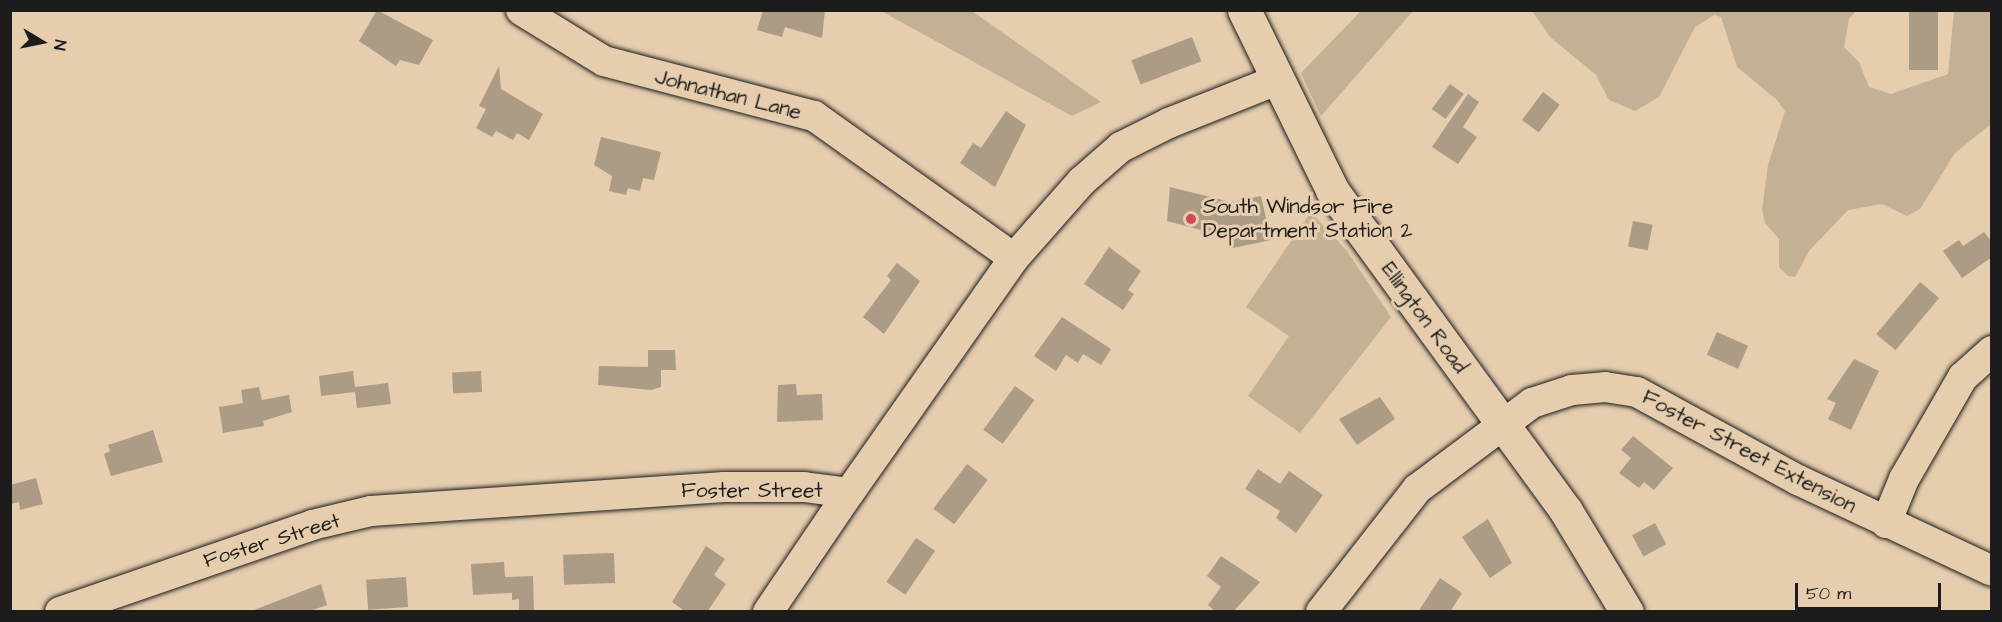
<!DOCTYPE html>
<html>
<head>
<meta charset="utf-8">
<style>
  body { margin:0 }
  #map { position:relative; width:2002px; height:622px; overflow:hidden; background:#e5cdad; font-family:"Architects Daughter",sans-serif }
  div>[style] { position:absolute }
  .green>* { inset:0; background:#c4b195 }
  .building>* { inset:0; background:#ad9c85; transform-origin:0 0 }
  .roads { filter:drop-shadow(0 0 2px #1c1c1c) drop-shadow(0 0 2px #1c1c1c) }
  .minor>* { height:30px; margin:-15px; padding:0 15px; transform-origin:15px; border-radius:15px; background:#e5cdad }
  .major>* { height:33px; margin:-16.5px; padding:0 16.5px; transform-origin:16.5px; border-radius:16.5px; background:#e5cdad }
  .dots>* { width:16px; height:16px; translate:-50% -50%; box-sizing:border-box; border:3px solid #e5cdad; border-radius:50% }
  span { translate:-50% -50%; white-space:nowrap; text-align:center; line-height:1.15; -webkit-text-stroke:6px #e5cdad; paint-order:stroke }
  .street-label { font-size:21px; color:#1c1c1c }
  .poi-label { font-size:21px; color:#1c1c1c }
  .left { translate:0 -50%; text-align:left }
  .frame { position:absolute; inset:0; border:12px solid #1c1c1c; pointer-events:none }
  .north { position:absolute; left:12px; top:12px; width:60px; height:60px; -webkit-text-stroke:4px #e5cdad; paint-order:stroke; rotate:100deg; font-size:16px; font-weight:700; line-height:24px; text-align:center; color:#1c1c1c }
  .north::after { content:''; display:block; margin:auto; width:21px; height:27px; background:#1c1c1c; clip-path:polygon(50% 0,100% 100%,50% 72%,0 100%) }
  .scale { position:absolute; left:1795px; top:583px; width:146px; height:27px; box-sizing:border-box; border:3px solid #1c1c1c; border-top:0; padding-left:8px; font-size:18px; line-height:21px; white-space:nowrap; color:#1c1c1c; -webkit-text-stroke:4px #e5cdad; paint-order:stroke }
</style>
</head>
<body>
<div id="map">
  <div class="green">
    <div style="clip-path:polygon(881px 11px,972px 11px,1101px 102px,1072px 116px)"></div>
    <div style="clip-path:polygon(1361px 11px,1413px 11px,1321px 116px,1301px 73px)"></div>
    <div style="clip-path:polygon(1532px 11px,1856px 11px,1849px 19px,1844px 47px,1859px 62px,1869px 87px,1891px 94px,1948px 74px,1954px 11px,1991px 11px,1991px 124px,1955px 153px,1920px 209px,1907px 216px,1882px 204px,1848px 210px,1809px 251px,1795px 277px,1788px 276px,1779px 267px,1779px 239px,1765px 223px,1762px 210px,1768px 165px,1785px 111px,1777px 100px,1737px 67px,1721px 17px,1714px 15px,1695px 27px,1659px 97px,1635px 111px,1609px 100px,1596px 75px,1550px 37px)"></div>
    <div style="clip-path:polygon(1311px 212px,1347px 251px,1391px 317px,1300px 433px,1248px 396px,1289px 336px,1246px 307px)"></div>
  </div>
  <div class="building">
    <div style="clip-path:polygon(377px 10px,433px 40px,419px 65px,400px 60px,396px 66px,359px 41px)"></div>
    <div style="clip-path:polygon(763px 10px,825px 10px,822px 38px,785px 27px,782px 37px,757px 30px)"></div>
    <div style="left:1909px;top:10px;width:29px;height:60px"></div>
    <div style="left:1192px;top:37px;width:26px;height:65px;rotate:69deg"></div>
    <div style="clip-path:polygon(499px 66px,501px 89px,543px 114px,529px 140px,517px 133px,513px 140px,496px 131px,492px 137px,476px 128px,486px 109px,479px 106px)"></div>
    <div style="left:1450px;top:84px;width:17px;height:31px;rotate:36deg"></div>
    <div style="left:1543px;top:92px;width:21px;height:35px;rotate:37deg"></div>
    <div style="clip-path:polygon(1468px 94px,1479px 102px,1463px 127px,1477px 137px,1458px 164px,1432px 147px)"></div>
    <div style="clip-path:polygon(1006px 111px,1026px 125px,995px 187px,960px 163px,973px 143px,981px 148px)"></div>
    <div style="clip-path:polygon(601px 137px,661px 152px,654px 180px,643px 178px,640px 191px,628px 188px,626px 195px,609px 191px,612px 176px,594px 165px)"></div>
    <div style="clip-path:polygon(1170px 187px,1231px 202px,1261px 196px,1271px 240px,1233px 248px,1231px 238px,1167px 221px)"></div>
    <div style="left:1633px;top:221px;width:20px;height:26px;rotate:11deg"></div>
    <div style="clip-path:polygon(1984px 232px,1992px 242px,1992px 257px,1962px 278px,1943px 251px,1959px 240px,1963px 246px)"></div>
    <div style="clip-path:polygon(1109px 247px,1141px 271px,1128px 290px,1134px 294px,1123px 310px,1084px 284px)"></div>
    <div style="clip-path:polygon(897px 263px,920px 281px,884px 334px,863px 317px,891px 280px,887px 276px)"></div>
    <div style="left:1920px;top:282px;width:25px;height:68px;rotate:40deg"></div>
    <div style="clip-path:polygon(1062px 317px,1111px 349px,1101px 365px,1083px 354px,1078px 363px,1066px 355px,1056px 371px,1034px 356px)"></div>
    <div style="left:1717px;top:332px;width:34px;height:25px;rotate:24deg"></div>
    <div style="clip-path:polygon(648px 350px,675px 350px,676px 370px,661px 370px,661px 387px,651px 390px,598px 385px,599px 366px,648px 367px)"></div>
    <div style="clip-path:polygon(1854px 359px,1879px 371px,1851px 430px,1828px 419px,1836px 403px,1827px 399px)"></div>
    <div style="clip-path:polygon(353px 371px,355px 387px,388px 383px,391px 404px,357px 408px,355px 392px,321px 396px,319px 376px)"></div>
    <div style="left:481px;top:371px;width:21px;height:29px;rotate:87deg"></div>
    <div style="clip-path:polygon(796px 384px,797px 395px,822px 394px,823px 420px,777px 422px,778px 385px)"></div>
    <div style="left:1015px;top:386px;width:24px;height:54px;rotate:36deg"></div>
    <div style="clip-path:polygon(259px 387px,262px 400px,289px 395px,292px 412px,263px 421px,264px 426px,223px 433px,219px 407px,243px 403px,241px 390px)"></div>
    <div style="clip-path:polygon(1380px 397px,1395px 419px,1357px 445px,1339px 419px)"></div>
    <div style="clip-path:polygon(153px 430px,163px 462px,111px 476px,104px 454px,110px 451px,108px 445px)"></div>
    <div style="clip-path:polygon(1633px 436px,1673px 468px,1654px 490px,1644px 482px,1639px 488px,1619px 473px,1631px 458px,1621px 450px)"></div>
    <div style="left:967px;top:464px;width:26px;height:56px;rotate:37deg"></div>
    <div style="clip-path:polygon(1258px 469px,1280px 484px,1289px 471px,1323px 495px,1296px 533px,1276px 518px,1280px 511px,1245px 489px)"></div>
    <div style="clip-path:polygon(36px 478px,43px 504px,20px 510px,19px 502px,10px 504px,10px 485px)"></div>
    <div style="clip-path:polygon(1488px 519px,1512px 563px,1490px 578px,1462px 537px)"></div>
    <div style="left:1655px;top:523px;width:24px;height:26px;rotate:62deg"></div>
    <div style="left:916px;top:538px;width:23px;height:53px;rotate:34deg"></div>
    <div style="clip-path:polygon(706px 546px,725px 559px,714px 575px,726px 584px,707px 612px,686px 612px,672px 602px)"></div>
    <div style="left:614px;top:553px;width:30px;height:51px;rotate:88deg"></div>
    <div style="clip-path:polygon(1221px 556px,1260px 582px,1233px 612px,1216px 612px,1208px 605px,1221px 587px,1207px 576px)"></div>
    <div style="clip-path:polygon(504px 562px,505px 577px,533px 576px,534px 612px,519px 612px,519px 599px,512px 600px,512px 593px,473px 595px,471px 564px)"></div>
    <div style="left:406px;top:577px;width:30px;height:40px;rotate:86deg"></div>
    <div style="clip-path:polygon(1440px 578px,1462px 593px,1450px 612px,1418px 612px)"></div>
    <div style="clip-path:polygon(321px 584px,327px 605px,307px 612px,249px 612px)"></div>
  </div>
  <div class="roads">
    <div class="minor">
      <div style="left:521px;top:10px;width:97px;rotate:31.6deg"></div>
      <div style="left:604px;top:61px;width:217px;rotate:14.7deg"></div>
      <div style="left:814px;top:116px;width:245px;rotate:35.4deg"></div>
      <div style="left:1886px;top:523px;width:48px;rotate:-67.8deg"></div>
      <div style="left:1904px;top:479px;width:118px;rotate:-60deg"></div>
      <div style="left:1963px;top:377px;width:39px;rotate:-42deg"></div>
      <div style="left:60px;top:612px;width:267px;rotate:-19deg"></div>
      <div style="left:312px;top:525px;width:61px;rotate:-13.3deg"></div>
      <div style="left:371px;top:511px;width:354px;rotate:-3.9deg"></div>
      <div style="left:724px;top:487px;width:80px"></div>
      <div style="left:804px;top:487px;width:45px;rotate:7.6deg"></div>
      <div style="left:849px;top:493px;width:287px;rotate:-54.9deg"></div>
      <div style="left:1014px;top:258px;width:103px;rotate:-48.6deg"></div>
      <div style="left:1082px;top:181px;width:52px;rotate:-41.1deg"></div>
      <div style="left:1121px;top:147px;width:54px;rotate:-26.6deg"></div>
      <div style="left:1169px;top:123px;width:116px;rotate:-21.7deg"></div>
      <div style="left:768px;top:612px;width:144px;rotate:-55.8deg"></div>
      <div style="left:1321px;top:612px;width:156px;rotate:-52deg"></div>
      <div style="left:1417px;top:489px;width:144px;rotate:-36.8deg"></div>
      <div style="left:1532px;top:403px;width:42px;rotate:-18deg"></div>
      <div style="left:1572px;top:390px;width:33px;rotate:-5deg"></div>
      <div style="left:1605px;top:387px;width:32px;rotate:9deg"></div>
      <div style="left:1637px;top:392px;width:183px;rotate:28.7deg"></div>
      <div style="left:1798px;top:480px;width:214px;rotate:25.1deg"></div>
    </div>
    <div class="major">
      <div style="left:1244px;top:10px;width:200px;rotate:63.9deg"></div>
      <div style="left:1332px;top:190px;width:397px;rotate:53.9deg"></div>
      <div style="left:1566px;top:511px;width:118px;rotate:58.9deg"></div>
    </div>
  </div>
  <div class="dots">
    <div style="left:1191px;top:219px;background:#d1495b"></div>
  </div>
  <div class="street-label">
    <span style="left:728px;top:95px;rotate:14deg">Johnathan Lane</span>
    <span style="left:1424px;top:318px;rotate:54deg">Ellington Road</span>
    <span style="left:1749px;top:452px;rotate:28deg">Foster Street Extension</span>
    <span style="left:752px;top:491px">Foster Street</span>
    <span style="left:272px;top:541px;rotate:-17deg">Foster Street</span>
  </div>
  <div class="poi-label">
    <span class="left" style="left:1203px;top:219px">South Windsor Fire<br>Department Station 2</span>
  </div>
  <div class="frame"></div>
  <div class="north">N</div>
  <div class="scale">50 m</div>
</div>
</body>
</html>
